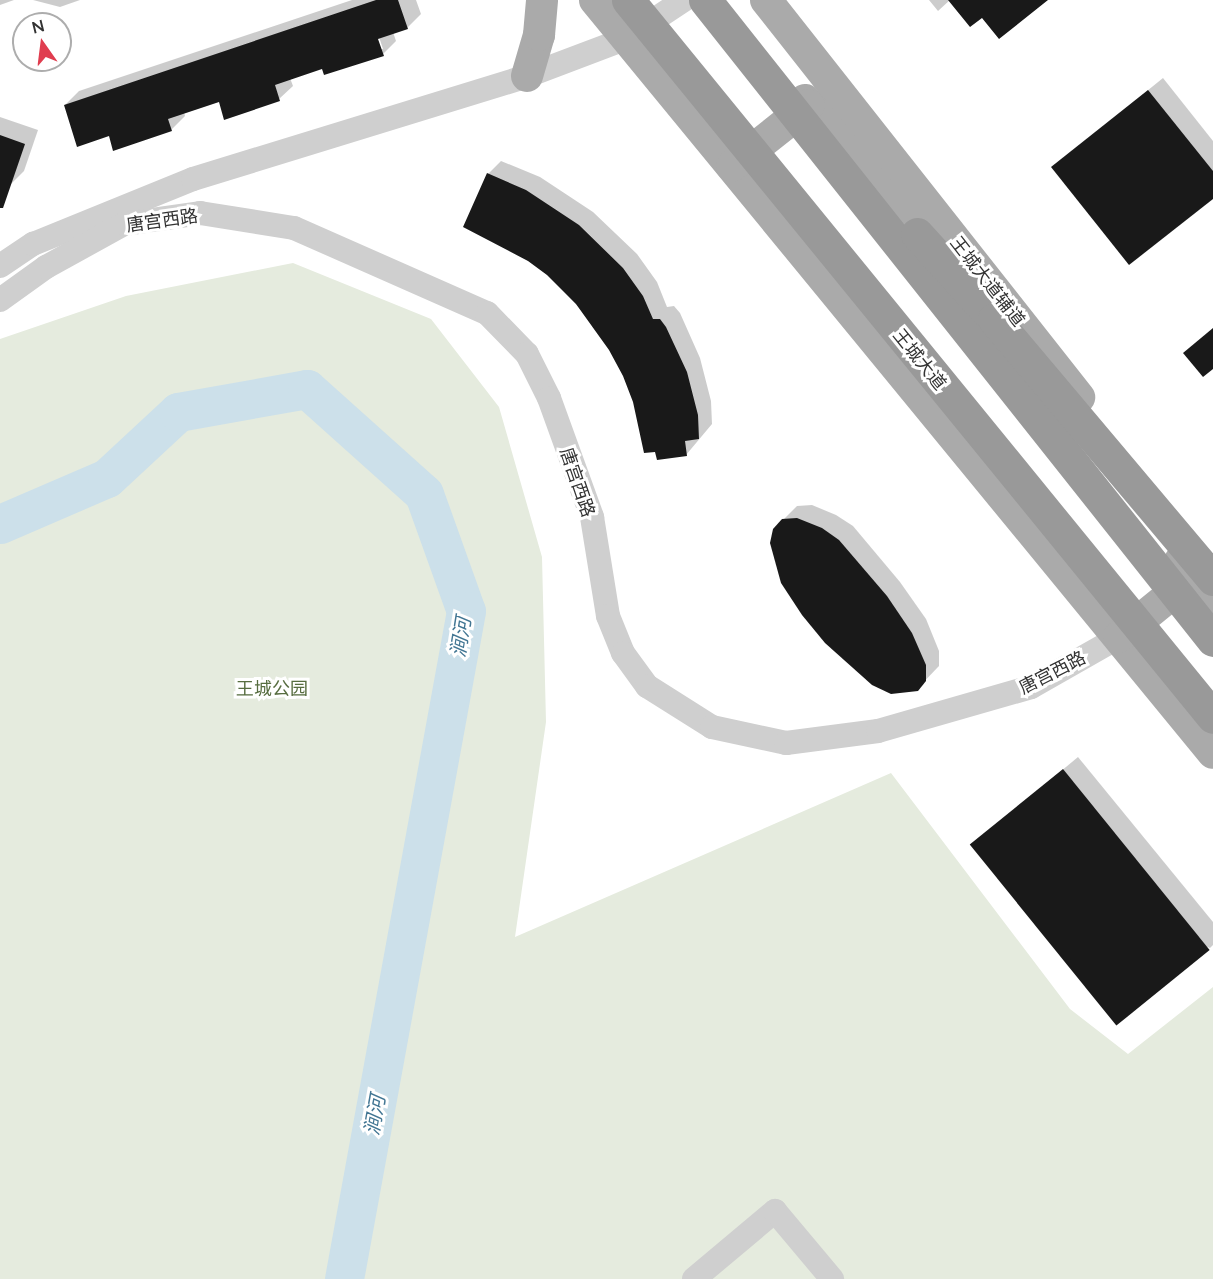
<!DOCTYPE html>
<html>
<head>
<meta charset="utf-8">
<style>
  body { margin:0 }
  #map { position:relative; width:1213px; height:1279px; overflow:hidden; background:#fff; font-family:Lato,"Noto Sans SC",sans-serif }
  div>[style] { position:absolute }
  .green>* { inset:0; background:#e5ebde }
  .shadow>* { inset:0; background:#0003 }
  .river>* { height:39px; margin:-19.5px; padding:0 19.5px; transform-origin:19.5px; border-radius:19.5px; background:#cce0ea }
  .building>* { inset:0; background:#191919; transform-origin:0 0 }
  .minor>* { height:24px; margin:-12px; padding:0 12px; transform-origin:12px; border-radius:12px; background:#cfcfcf }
  .major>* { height:32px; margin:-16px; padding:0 16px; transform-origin:16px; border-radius:16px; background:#aaa }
  .highway-bridge>* { height:33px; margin:-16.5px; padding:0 16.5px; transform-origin:16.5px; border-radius:16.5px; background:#999 }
  span { translate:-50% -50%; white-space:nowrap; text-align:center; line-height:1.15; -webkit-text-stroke:6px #fff; paint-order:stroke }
  .street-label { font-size:18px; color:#323232 }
  .park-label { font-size:18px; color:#576d40 }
  .water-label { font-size:20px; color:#427693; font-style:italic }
  .north { position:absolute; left:12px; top:12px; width:60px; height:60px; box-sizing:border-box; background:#fff; border:2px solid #adadad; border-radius:50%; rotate:346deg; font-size:16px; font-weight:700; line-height:24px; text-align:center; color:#323232 }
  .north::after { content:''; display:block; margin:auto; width:21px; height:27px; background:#e03d4f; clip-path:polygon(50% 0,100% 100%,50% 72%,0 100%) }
</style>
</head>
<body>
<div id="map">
  <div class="green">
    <div style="clip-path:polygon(293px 263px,431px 319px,499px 407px,542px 557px,546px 722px,515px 937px,891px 773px,1070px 1009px,1128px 1054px,1213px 987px,1213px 1279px,0 1279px,0 339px,126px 296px)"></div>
  </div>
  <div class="shadow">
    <div style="clip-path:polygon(0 0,14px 0,0 5px)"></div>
    <div style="clip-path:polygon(33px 0,80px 0,60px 7px)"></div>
    <div style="clip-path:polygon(evenodd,352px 0,416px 0,421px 14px,407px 28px,393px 32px,396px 41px,383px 54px,323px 67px,290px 78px,293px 86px,279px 99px,219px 100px,184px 112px,185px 116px,171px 130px,110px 134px,65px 105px,79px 91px,352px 0,377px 31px,383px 49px,379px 49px,377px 31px)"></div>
    <div style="clip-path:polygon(929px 0,1044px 0,982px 16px,950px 0,938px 11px)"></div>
    <div style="clip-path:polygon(1163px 78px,1213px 141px,1213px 197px,1053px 167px)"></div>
    <div style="clip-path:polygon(0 117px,38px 130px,24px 171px,10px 185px,0 181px)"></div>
    <div style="clip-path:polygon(501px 161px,540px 177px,593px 212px,637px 254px,657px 282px,667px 307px,674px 306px,680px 313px,700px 358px,711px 401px,712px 424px,686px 455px,635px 401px,624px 376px,596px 326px,548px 274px,488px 174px)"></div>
    <div style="clip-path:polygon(812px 505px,836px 515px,853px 526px,900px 582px,926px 619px,939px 651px,939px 666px,917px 689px,891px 693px,783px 520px,797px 506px)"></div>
    <div style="clip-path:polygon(1078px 757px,1213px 922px,1213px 945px,1210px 948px,972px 845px)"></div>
  </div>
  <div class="river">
    <div style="left:0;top:524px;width:116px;rotate:-23.3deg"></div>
    <div style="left:107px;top:478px;width:97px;rotate:-42.9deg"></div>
    <div style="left:178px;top:412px;width:131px;rotate:-10.1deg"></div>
    <div style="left:307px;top:389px;width:157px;rotate:41.9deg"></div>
    <div style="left:424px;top:494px;width:124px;rotate:70.3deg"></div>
    <div style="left:466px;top:611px;width:679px;rotate:100.35deg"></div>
  </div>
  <div class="building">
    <div style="clip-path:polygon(376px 0,398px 0,408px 29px,378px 39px,384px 56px,324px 75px,322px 69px,275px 85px,280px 101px,224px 120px,219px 102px,168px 119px,172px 131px,113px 151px,109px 136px,77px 147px,64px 105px)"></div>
    <div style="clip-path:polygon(948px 0,1048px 0,999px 39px,982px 18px,970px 27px)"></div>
    <div style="clip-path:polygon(1148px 90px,1213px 171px,1213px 199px,1129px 265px,1051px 167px)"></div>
    <div style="clip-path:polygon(0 135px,25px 144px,3px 208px,0 208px)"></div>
    <div style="clip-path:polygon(487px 173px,526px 190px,579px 225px,623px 268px,643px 296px,653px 319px,660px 319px,666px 327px,687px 372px,698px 415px,699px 439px,685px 441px,687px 456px,657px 460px,655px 452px,644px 453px,633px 402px,623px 376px,609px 350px,576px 304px,547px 275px,528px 261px,463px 227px)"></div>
    <div style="clip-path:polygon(1213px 328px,1213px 369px,1203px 377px,1183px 353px)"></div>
    <div style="clip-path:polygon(797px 518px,822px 528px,839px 540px,887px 596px,912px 633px,926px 665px,926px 681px,918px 691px,891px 694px,872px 685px,825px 643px,802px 615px,781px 583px,770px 543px,773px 529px,782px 519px)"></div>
    <div style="left:1063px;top:769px;width:233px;height:120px;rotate:51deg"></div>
  </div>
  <div class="minor">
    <div style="left:0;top:266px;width:40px;rotate:-34deg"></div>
    <div style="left:33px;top:244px;width:173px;rotate:-22.1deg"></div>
    <div style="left:193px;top:179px;width:350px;rotate:-17.1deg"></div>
    <div style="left:527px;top:76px;width:105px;rotate:-20.7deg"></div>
    <div style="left:625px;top:39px;width:71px;rotate:-33.5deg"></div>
    <div style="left:0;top:300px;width:57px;rotate:-35.7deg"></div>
    <div style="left:46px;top:267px;width:89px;rotate:-28.9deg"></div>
    <div style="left:124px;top:224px;width:77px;rotate:-8.2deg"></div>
    <div style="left:200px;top:213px;width:95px;rotate:9.1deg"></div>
    <div style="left:294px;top:228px;width:211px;rotate:23.8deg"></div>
    <div style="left:487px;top:313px;width:57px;rotate:45.7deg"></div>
    <div style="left:527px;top:354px;width:49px;rotate:63.4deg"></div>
    <div style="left:549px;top:398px;width:127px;rotate:70.1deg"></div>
    <div style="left:592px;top:517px;width:100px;rotate:80.8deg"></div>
    <div style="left:608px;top:616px;width:40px;rotate:68deg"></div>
    <div style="left:623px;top:653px;width:41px;rotate:54deg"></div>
    <div style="left:647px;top:686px;width:77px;rotate:32.2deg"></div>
    <div style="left:712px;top:727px;width:76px;rotate:12.2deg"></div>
    <div style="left:786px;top:743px;width:93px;rotate:-7.4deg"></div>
    <div style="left:878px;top:731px;width:159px;rotate:-16deg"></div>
    <div style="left:1031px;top:687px;width:101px;rotate:-29.6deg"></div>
    <div style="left:694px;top:1279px;width:106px;rotate:-40deg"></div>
    <div style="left:775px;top:1211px;width:89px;rotate:50deg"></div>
  </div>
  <div class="major">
    <div style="left:595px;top:0;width:974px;rotate:50.62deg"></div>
    <div style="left:766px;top:0;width:506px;rotate:51.75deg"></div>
    <div style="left:527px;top:76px;width:43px;rotate:-73.7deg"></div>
    <div style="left:539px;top:35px;width:35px;rotate:-85deg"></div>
    <div style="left:805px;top:100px;width:203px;rotate:50.8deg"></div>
    <div style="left:732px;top:166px;width:98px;rotate:-38.4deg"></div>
    <div style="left:1180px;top:561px;width:53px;rotate:51.8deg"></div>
    <div style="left:1119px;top:637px;width:98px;rotate:-39.2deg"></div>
  </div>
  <div class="highway-bridge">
    <div style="left:628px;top:0;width:925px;rotate:50.79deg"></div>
    <div style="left:705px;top:0;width:817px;rotate:51.56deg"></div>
    <div style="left:917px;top:234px;width:115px;rotate:47.8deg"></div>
    <div style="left:994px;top:319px;width:340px;rotate:49.9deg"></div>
  </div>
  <div class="street-label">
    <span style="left:162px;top:220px;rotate:-8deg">唐宫西路</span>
    <span style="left:988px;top:281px;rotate:52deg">王城大道辅道</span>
    <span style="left:920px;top:359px;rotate:51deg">王城大道</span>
    <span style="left:578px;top:482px;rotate:71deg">唐宫西路</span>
    <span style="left:1052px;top:672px;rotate:-27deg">唐宫西路</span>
  </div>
  <div class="park-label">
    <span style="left:272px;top:688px">王城公园</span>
  </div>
  <div class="water-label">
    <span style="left:460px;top:637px;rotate:-81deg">涧河</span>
    <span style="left:374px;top:1115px;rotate:-80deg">涧河</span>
  </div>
  <div class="north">N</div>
</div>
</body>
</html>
